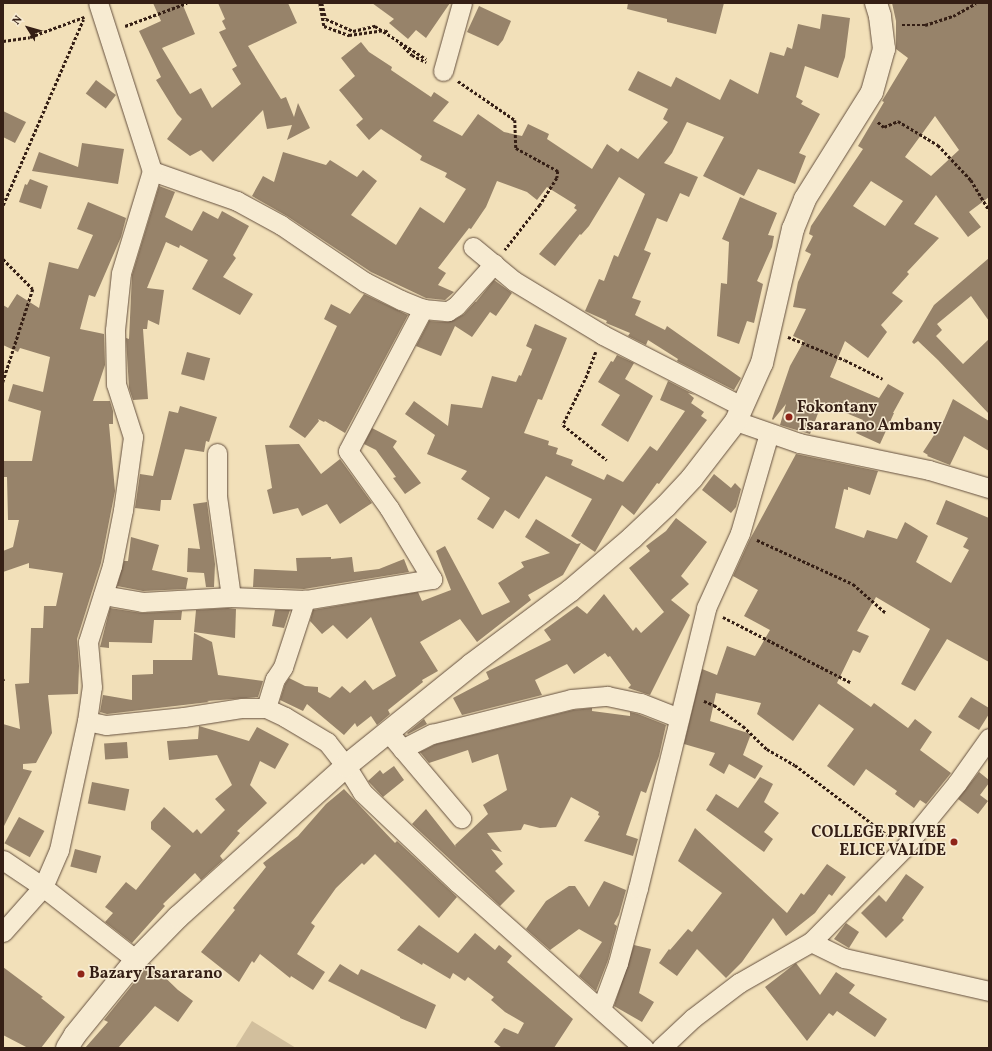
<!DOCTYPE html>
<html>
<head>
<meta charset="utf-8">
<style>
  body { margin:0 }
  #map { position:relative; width:992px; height:1051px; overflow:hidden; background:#f2e0b9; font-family:Vollkorn,serif }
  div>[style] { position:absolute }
  .green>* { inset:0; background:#d2bf9d }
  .building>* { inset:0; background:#97836a; transform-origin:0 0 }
  .path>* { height:2.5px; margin-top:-1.25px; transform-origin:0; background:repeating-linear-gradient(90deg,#351f15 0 3px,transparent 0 5px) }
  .roads { filter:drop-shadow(0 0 1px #644f3e) drop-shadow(0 0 1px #644f3e) }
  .street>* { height:19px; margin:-9.5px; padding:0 9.5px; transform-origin:9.5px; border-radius:9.5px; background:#f7ebd2 }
  .secondary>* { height:22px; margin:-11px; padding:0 11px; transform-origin:11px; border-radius:11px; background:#f7ebd2 }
  .dots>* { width:11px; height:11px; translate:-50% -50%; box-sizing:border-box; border:2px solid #f7ebd2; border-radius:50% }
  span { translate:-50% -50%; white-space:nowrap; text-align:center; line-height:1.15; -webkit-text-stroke:3px #f7ebd2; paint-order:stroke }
  .poi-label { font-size:16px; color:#351f15; font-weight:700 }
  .left { translate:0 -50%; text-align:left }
  .right { translate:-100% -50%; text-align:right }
  .frame { position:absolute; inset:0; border:4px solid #351f15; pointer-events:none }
  .north { position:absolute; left:8px; top:8px; width:40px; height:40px; -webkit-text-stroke:3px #f7ebd2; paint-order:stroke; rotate:307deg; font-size:11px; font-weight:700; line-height:16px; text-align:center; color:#351f15 }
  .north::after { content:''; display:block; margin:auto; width:14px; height:18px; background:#351f15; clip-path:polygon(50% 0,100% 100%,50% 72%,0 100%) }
</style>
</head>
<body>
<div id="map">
  <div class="green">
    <div style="clip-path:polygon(252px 1021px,296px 1048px,235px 1048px)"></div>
  </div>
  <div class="building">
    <div style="clip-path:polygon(153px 3px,182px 3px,195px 34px,162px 48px,190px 94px,201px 88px,212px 108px,241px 84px,232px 69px,237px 66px,219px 32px,226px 29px,222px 21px,225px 19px,218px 3px,288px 3px,297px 23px,248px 46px,281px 99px,286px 97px,294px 117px,298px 103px,310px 128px,287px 140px,292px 125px,267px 129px,263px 110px,213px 162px,201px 150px,190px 156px,167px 139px,182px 119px,177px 114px,156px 80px,161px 77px,139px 31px,161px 21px)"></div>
    <div style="clip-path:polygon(372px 3px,450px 3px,426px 38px,416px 30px,408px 39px,389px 23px,394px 19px)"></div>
    <div style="clip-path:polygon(628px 3px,724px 3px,716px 34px,667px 22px,667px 19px,627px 9px)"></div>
    <div style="clip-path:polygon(evenodd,892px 3px,989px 3px,989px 197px,969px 212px,981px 227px,968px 237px,936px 195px,914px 224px,939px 238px,907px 272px,909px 274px,892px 293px,903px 301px,881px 325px,887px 332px,868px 358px,845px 341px,830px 377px,879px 398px,888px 384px,904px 393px,893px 413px,894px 413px,880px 444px,856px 433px,863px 420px,822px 403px,810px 434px,780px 425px,786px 404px,773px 420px,772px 419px,790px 366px,804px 341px,793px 336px,806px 309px,793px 307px,798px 282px,811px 254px,805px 251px,813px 236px,809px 234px,811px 226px,863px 149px,858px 146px,884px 102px,882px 101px,908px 58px,896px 49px,896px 21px,892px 3px,935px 116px,959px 150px,931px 176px,905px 157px,935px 116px,892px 3px,871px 181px,903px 201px,885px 226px,853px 206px,871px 181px)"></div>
    <div style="clip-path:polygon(479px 6px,511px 21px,503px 40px,498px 46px,467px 32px)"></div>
    <div style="clip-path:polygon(822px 14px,850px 18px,845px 57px,838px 78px,805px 66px,796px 97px,803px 101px,801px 104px,820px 114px,799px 153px,806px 156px,795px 184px,758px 169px,744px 196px,703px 176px,724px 137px,687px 122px,672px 153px,664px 163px,698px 177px,689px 197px,680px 193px,667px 222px,657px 218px,644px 250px,651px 253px,632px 298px,641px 301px,635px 315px,665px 330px,667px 326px,741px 378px,734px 390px,677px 361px,678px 359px,648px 340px,646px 345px,628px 336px,630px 333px,606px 323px,607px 321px,585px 311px,599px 279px,604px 281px,614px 255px,618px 257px,645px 194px,619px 177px,589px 226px,581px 235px,580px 234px,555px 266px,539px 254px,577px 210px,574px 208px,576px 205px,547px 187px,537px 200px,527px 192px,497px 181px,486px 207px,471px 229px,469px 228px,438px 268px,446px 273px,438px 285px,454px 292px,445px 300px,426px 298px,371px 272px,287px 216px,252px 196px,263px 176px,274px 182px,283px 152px,326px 165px,330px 160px,357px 177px,363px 170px,377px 181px,351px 215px,396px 245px,420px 207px,444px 223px,466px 189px,445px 177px,447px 173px,420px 160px,422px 156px,381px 129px,369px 140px,356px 125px,363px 119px,339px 90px,355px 76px,341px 58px,361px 42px,369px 52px,392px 67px,391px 70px,431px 97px,434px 92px,449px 102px,433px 121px,462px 136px,478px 114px,504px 132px,522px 136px,528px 124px,549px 134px,547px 139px,592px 169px,607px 144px,618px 152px,621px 148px,638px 159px,668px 122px,663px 119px,668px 109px,628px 90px,638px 71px,671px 87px,676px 77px,720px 100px,730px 79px,758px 94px,770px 52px,784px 56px,787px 47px,792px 49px,798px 24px,820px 29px)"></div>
    <div style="left:96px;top:80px;width:25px;height:17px;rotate:37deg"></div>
    <div style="clip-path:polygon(3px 111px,26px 122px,15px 143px,3px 137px)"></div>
    <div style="clip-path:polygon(82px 143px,124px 149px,118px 184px,32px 171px,39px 152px,78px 167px)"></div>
    <div style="clip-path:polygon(30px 179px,48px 186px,41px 209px,19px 202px,25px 184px,27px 185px)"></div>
    <div style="clip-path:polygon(159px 186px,175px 192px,165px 217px,192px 231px,203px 211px,218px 219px,222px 211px,249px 226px,233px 255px,236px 258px,223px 277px,253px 294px,240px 315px,192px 289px,208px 260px,180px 245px,179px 248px,166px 242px,147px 288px,164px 290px,159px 325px,148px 320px,147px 329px,143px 329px,148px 399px,133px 400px,129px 388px,126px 338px,129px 339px,132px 275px)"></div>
    <div style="clip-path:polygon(740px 197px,777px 213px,768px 235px,774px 236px,772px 247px,757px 281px,763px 284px,754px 323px,747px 321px,739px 344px,717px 336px,721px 283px,727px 284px,729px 242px,722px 239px)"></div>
    <div style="clip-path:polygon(88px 202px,126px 218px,121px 237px,95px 297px,89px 295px,80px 329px,104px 334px,105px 365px,93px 401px,110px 401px,113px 411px,113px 424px,109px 424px,115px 491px,101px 563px,77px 639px,79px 666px,78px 694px,48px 695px,52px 733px,36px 763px,23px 764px,23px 769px,32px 771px,3px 828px,3px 724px,20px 729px,15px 684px,29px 683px,31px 628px,43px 628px,44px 606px,56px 606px,63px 573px,29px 568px,29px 563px,3px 572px,3px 551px,13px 547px,19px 520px,8px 520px,7px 477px,3px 477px,3px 461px,32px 461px,41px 411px,8px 401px,13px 384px,43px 392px,50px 357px,20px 348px,18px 352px,3px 345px,3px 305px,8px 308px,17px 294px,39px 308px,49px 262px,78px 269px,93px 235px,77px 229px)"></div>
    <div style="clip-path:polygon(989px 258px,989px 321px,971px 296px,937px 324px,942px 330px,936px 336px,963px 364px,989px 339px,989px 414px,938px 360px,918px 341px,914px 344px,912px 342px,934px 305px)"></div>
    <div style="clip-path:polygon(494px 280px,512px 293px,496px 316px,490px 312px,472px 337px,455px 326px,441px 356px,416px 346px,429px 321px,447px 322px,454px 320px,464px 314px,475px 302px,476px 302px)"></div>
    <div style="clip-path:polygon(364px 294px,408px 315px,345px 433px,325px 421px,324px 422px,318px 419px,319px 421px,305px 438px,289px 427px,337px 326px,324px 319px,331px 304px,350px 314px)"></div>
    <div style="clip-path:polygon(535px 324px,567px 338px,542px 400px,538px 399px,524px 433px,549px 441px,548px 445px,558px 448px,556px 454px,573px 460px,571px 465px,604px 480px,607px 474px,623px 482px,650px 446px,657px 451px,685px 411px,660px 400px,668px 381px,695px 395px,688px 393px,694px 398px,690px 405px,691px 403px,704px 412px,701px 416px,707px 420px,659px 484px,657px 483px,634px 515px,622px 505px,595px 552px,571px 536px,592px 499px,546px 476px,519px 519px,505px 510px,493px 529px,477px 519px,490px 498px,461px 479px,467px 471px,427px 454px,435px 435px,405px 414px,414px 401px,448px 426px,451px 404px,482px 408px,492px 376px,516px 382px,519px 375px,521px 376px,532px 349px,526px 346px)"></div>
    <div style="left:187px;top:352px;width:24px;height:23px;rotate:15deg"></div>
    <div style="clip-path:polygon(617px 355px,634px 363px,625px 379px,653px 396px,628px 442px,601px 425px,620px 395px,598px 382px,611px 361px,613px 362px)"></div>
    <div style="clip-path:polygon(953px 399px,989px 421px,989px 451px,964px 436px,950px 465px,927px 456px,928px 455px,923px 452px,944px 420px)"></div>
    <div style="clip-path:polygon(180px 406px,217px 417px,209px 442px,206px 441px,204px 452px,185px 449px,171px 500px,161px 500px,160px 511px,135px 508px,140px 474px,153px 476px,169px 411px,178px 413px)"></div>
    <div style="clip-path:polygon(372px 428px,397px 441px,393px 447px,421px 483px,405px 494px,393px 478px,396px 477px,376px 450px,364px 444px)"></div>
    <div style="clip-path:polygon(299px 444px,321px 474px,340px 459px,372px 503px,340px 524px,327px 504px,302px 516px,298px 508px,273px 514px,267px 490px,272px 488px,265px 445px)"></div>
    <div style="clip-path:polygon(796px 454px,878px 471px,870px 495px,848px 487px,848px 490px,844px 489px,835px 528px,864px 538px,867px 530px,897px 539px,905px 522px,928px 536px,916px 562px,951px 583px,969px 550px,963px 547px,968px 538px,936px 524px,946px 500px,989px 518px,989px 662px,947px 639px,915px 691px,901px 684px,930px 629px,876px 597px,857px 631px,869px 636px,860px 653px,853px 650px,837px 683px,871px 707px,874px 703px,908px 728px,915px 719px,932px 732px,920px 750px,951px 773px,926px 804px,920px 800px,914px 808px,895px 794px,897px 791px,866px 769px,854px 786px,827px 766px,854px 729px,819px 704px,793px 741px,757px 714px,761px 703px,716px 693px,710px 721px,751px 734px,743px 755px,763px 766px,755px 779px,729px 764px,724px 774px,709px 765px,715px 753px,684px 744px,702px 669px,717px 675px,727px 646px,755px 656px,770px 630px,744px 616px,758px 590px,733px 576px,749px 541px)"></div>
    <div style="clip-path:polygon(714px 474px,731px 488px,735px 483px,741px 489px,736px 507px,731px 513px,702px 490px)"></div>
    <div style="clip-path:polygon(207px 502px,215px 564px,214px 587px,206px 587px,204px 573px,187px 572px,188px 548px,200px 549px,193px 504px)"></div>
    <div style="clip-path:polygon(676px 518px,707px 542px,681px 576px,689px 584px,671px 600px,690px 615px,650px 695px,628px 688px,631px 685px,610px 656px,608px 657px,605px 653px,574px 674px,567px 664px,535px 680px,542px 695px,462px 715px,453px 698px,489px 679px,486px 672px,551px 640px,544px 630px,577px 606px,587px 614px,604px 594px,633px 631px,636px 627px,641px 633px,664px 612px,629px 568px,650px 551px,646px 546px,666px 531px)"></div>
    <div style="clip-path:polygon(536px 519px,577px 544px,581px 543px,563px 575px,528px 595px,531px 600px,477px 642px,460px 619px,420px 642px,438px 671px,422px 680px,423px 682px,388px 710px,390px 714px,377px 725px,371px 716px,357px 727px,355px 723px,344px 735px,307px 704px,303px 711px,280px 700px,285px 684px,289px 678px,305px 686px,318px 687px,318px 692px,330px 698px,342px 686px,350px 693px,365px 680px,373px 690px,396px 676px,371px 617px,347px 639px,333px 625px,322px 634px,310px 621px,313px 610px,418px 592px,422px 601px,451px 590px,436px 551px,445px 546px,482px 615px,510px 602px,498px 583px,524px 567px,521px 562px,550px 553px,525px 537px)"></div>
    <div style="clip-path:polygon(131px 537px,159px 545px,152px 570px,188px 578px,186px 589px,143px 591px,117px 586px,124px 561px,128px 561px)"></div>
    <div style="clip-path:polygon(331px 557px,331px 559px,352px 557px,354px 572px,379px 569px,404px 559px,409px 572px,304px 589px,253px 587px,254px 569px,297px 571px,296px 558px)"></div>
    <div style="clip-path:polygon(110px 608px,142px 613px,182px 611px,181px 620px,154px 620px,152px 643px,109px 642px,109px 648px,100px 647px)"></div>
    <div style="clip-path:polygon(228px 608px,236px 609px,235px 638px,194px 632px,196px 610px)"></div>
    <div style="clip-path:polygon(275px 610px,290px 610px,284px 628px,272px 626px)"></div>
    <div style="clip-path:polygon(194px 633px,212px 642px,218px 675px,263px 681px,258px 697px,207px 701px,209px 702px,107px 714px,100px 712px,103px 695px,132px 700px,132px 675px,153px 674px,153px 660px,192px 660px)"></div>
    <div style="clip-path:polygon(971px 697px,989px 708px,989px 714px,979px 730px,958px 717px)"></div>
    <div style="clip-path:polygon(592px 708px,592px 711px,630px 716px,630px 712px,638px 714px,666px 725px,659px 756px,646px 793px,641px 791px,626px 835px,638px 839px,633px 856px,584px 841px,600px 816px,598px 815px,599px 812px,571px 797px,556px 827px,540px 828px,524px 824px,521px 830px,487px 833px,502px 852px,491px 849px,503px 864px,495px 871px,515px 891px,500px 906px,412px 824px,426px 809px,456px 847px,455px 845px,488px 814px,483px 805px,507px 790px,498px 754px,472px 763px,468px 750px,429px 763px,420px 752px,436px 744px,573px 710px)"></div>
    <div style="clip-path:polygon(424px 719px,427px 724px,408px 734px,407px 733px)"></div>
    <div style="clip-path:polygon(199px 726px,249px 741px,257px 727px,289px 744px,275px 769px,260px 761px,250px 785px,267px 803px,237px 831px,240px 833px,220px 856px,223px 860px,201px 880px,195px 873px,163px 904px,165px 906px,132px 943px,105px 922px,113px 913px,105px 907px,126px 882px,136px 890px,171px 846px,151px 829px,151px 822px,164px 807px,193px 833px,197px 829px,201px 834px,225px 810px,215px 799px,232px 785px,217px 755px,169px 760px,167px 741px,198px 739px)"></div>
    <div style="left:127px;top:742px;width:16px;height:23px;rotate:86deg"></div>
    <div style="clip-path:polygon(394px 766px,404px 780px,383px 797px,368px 781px,380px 770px,383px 774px)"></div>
    <div style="clip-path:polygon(979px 772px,989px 780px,989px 783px,980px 795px,988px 801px,978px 814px,958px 799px)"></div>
    <div style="clip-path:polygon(760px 777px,773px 784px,764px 802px,779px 813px,764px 832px,773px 839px,764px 852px,706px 810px,716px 794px,738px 808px)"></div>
    <div style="left:92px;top:782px;width:38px;height:22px;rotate:11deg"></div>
    <div style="clip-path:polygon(344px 789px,395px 843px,397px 841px,457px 897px,439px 918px,375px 854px,364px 865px,362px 863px,336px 888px,311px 923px,315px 926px,297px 954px,325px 972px,313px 990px,291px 976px,290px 978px,260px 954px,254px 963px,252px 961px,239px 982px,201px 952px,235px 910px,233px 908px,266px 867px,263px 863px,298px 836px,326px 804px)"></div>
    <div style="left:19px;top:817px;width:29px;height:30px;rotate:29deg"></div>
    <div style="clip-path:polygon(695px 828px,787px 913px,801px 893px,804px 895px,827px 864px,846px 877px,832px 896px,829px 894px,815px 913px,786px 936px,773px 918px,742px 962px,726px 978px,697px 949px,677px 976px,659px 963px,669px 949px,670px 950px,688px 929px,692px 932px,722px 893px,678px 861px)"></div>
    <div style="left:75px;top:849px;width:27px;height:18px;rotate:15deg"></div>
    <div style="clip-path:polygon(906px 874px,924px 887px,902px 918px,904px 920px,886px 938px,861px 913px,879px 895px,886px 902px)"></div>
    <div style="clip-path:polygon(604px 881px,626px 890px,619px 915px,614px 924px,617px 926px,608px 960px,596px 991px,579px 976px,602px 942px,579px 929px,550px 950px,526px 929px,546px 901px,569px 886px,575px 886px,589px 907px)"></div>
    <div style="clip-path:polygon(846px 923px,859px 932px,849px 948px,834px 939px)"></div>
    <div style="clip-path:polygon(419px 925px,458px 953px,475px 933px,495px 950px,499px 945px,512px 956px,507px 962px,573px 1019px,554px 1048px,502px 1048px,494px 1042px,504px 1028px,518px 1034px,524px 1023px,505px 1012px,491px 1000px,494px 997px,468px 977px,465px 981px,453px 973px,450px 979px,423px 963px,422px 965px,397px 950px)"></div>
    <div style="clip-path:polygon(634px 945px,651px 949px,639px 993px,654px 1002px,642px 1022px,614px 1006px)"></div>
    <div style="clip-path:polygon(150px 963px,178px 990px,193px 1001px,178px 1022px,155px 1006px,118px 1048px,85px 1048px,108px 1022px,104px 1020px)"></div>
    <div style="clip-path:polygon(796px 963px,820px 995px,836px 972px,855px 985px,849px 993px,887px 1019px,875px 1037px,837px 1011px,833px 1016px,829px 1013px,807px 1041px,765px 987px)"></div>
    <div style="clip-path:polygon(340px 964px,358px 975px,361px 969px,436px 1005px,426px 1029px,400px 1018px,400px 1017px,328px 981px)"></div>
    <div style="clip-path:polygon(3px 967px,43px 997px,41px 998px,65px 1017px,41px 1048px,28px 1048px,3px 1035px)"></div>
  </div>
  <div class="path">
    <div style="left:320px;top:3px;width:23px;rotate:80deg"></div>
    <div style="left:324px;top:26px;width:27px;rotate:20deg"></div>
    <div style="left:349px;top:35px;width:36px;rotate:-8deg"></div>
    <div style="left:385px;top:30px;width:5px;rotate:37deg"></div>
    <div style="left:322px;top:3px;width:16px;rotate:76deg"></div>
    <div style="left:326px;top:19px;width:30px;rotate:24deg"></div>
    <div style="left:353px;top:31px;width:23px;rotate:-13deg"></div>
    <div style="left:375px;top:26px;width:61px;rotate:32.9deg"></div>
    <div style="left:902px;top:25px;width:23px"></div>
    <div style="left:925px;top:25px;width:29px;rotate:-18deg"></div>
    <div style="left:953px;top:16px;width:26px;rotate:-29deg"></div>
    <div style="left:125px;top:26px;width:66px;rotate:-20.4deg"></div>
    <div style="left:3px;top:41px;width:27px;rotate:-8deg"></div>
    <div style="left:30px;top:37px;width:58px;rotate:-20.3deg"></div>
    <div style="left:400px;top:43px;width:17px;rotate:45deg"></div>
    <div style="left:412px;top:55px;width:16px;rotate:27deg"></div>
    <div style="left:458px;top:81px;width:69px;rotate:34.4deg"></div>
    <div style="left:515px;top:120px;width:28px;rotate:88deg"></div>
    <div style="left:516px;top:148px;width:48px;rotate:28.7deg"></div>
    <div style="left:558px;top:171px;width:7px;rotate:98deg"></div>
    <div style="left:557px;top:178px;width:32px;rotate:122deg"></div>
    <div style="left:540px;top:205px;width:57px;rotate:127.9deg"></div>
    <div style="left:878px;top:122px;width:8px;rotate:40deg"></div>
    <div style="left:884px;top:127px;width:15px;rotate:-23deg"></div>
    <div style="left:898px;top:121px;width:47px;rotate:31deg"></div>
    <div style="left:938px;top:145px;width:48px;rotate:46.7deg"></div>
    <div style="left:971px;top:180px;width:35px;rotate:59deg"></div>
    <div style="left:3px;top:205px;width:202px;rotate:-66.6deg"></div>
    <div style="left:3px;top:259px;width:42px;rotate:45deg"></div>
    <div style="left:33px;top:289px;width:98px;rotate:107.9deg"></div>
    <div style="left:788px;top:337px;width:61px;rotate:22deg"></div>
    <div style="left:845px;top:360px;width:42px;rotate:26.6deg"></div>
    <div style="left:596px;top:352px;width:30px;rotate:111deg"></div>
    <div style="left:585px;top:380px;width:50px;rotate:116.1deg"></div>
    <div style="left:563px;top:425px;width:56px;rotate:38.5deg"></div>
    <div style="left:757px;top:540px;width:106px;rotate:24.6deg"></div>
    <div style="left:853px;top:584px;width:43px;rotate:41.2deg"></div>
    <div style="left:723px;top:617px;width:143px;rotate:27.1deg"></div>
    <div style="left:3px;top:679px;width:2px;rotate:63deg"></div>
    <div style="left:704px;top:701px;width:11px;rotate:22deg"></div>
    <div style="left:714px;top:705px;width:36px;rotate:36deg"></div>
    <div style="left:743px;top:726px;width:33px;rotate:44deg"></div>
    <div style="left:767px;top:749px;width:32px;rotate:30deg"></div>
    <div style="left:795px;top:765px;width:119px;rotate:37.2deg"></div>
  </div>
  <div class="roads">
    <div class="street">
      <div style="left:443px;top:71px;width:71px;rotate:-74.4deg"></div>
      <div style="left:152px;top:171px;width:90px;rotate:19.4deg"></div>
      <div style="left:237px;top:201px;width:50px;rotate:28.6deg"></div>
      <div style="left:281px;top:225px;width:102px;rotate:34.2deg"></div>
      <div style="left:365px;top:282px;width:40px;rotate:26.6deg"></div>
      <div style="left:401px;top:300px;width:24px;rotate:22deg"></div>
      <div style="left:423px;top:309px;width:25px;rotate:5deg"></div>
      <div style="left:448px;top:311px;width:9px;rotate:-32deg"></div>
      <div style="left:456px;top:306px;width:57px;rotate:-47.9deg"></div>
      <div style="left:473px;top:247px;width:53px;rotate:39.7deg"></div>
      <div style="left:514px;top:281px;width:104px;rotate:31.2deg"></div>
      <div style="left:603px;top:335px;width:157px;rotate:27.2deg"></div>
      <div style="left:736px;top:421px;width:67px;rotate:19.2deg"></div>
      <div style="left:799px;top:443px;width:133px;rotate:11.7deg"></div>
      <div style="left:929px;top:470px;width:63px;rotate:16.7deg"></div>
      <div style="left:217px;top:453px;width:43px;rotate:90deg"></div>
      <div style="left:217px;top:496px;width:102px;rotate:82.1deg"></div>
      <div style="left:103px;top:595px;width:40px;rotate:10deg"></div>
      <div style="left:142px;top:602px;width:89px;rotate:-3.2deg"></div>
      <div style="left:231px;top:597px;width:74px;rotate:2.3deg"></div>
      <div style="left:305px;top:600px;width:129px;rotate:-9.4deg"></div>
      <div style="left:432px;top:579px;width:83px;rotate:-121.2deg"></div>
      <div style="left:389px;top:508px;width:70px;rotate:-125.7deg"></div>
      <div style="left:348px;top:451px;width:161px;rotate:-62.2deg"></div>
      <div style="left:266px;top:708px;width:30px;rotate:-73deg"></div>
      <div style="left:275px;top:679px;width:14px;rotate:-56deg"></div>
      <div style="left:283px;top:667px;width:71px;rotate:-71.8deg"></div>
      <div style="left:87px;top:721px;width:19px;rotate:12deg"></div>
      <div style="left:106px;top:725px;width:78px;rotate:-5.9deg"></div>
      <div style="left:184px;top:717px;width:59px;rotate:-8.8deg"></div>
      <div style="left:242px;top:708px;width:24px"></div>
      <div style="left:266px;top:708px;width:21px;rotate:25deg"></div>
      <div style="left:285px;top:717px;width:49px;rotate:30.8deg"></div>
      <div style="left:327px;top:742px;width:31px;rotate:52deg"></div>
      <div style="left:346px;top:766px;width:31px;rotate:58deg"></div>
      <div style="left:362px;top:792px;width:132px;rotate:43.5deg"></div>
      <div style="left:458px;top:883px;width:249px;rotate:41.6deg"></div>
      <div style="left:394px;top:739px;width:104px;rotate:49.7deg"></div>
      <div style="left:402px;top:749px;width:34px;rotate:-27deg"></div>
      <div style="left:432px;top:734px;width:143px;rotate:-14.1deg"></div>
      <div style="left:571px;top:699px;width:36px;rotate:-5deg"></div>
      <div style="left:607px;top:696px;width:35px;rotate:12deg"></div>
      <div style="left:641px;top:703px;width:41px;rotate:21.5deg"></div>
      <div style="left:3px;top:860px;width:48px;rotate:34deg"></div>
      <div style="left:43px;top:887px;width:118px;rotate:38.1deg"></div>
      <div style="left:3px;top:932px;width:60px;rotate:-48.4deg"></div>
      <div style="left:43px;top:887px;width:40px;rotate:-66.6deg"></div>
      <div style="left:59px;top:850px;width:132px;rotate:-77.8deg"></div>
      <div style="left:87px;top:721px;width:34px;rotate:-82deg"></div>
      <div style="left:92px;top:687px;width:45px;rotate:-95.1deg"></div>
      <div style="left:88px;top:642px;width:80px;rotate:-72.5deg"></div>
      <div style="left:112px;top:566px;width:57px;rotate:-78.9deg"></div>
      <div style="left:123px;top:510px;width:74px;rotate:-82.2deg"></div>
      <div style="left:133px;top:437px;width:56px;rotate:-107.8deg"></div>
      <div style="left:116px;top:384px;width:54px;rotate:-91.1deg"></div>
      <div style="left:115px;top:330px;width:57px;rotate:-84deg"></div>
      <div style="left:121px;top:273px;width:107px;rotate:-73.1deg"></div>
      <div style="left:152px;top:171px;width:176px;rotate:-107.8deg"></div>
      <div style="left:811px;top:942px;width:132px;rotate:-45.3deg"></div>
      <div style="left:904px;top:848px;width:84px;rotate:-50.8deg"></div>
      <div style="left:957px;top:783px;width:55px;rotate:-54.6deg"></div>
      <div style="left:601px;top:1009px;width:49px;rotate:-69.7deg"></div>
      <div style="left:618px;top:963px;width:78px;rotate:-75.1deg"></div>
      <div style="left:638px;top:888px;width:288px;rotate:-76.3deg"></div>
      <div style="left:706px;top:608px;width:82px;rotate:-65.6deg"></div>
      <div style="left:740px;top:533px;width:104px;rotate:-73.8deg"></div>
      <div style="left:661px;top:1048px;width:44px;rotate:-43.2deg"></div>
      <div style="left:693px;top:1018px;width:58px;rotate:-37.3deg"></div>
      <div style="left:739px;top:983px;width:83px;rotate:-29.7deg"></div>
      <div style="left:811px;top:942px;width:37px;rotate:26deg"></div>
      <div style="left:844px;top:958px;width:149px;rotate:12.8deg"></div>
    </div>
    <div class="secondary">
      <div style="left:67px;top:1048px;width:15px;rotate:-58deg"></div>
      <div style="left:75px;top:1035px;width:97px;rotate:-50.9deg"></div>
      <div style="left:136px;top:960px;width:60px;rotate:-45.7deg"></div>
      <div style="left:178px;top:917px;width:226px;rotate:-41.9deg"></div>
      <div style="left:346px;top:766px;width:161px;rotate:-38.9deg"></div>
      <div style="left:471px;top:665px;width:124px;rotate:-36.8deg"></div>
      <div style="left:570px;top:591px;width:82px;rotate:-40.5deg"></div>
      <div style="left:632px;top:538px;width:47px;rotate:-43.3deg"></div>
      <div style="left:666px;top:506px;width:38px;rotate:-47deg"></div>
      <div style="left:692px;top:478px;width:72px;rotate:-52.3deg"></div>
      <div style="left:736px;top:421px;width:64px;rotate:-65.9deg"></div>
      <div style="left:762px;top:363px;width:138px;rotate:-77deg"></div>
      <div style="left:793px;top:229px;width:32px;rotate:-68deg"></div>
      <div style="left:805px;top:199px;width:126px;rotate:-57.9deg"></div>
      <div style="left:872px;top:92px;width:45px;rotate:-74.4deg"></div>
      <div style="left:884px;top:49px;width:33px;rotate:-97deg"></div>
      <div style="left:880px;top:16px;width:14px;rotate:-107deg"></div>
    </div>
  </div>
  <div class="dots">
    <div style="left:789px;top:417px;background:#8f2418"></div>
    <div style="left:954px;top:842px;background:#8f2418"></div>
    <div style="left:81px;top:974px;background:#8f2418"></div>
  </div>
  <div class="poi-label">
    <span class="left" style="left:797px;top:417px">Fokontany<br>Tsararano Ambany</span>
    <span class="right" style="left:946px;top:842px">COLLEGE PRIVEE<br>ELICE VALIDE</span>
    <span class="left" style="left:89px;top:974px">Bazary Tsararano</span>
  </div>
  <div class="frame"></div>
  <div class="north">N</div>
</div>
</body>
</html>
